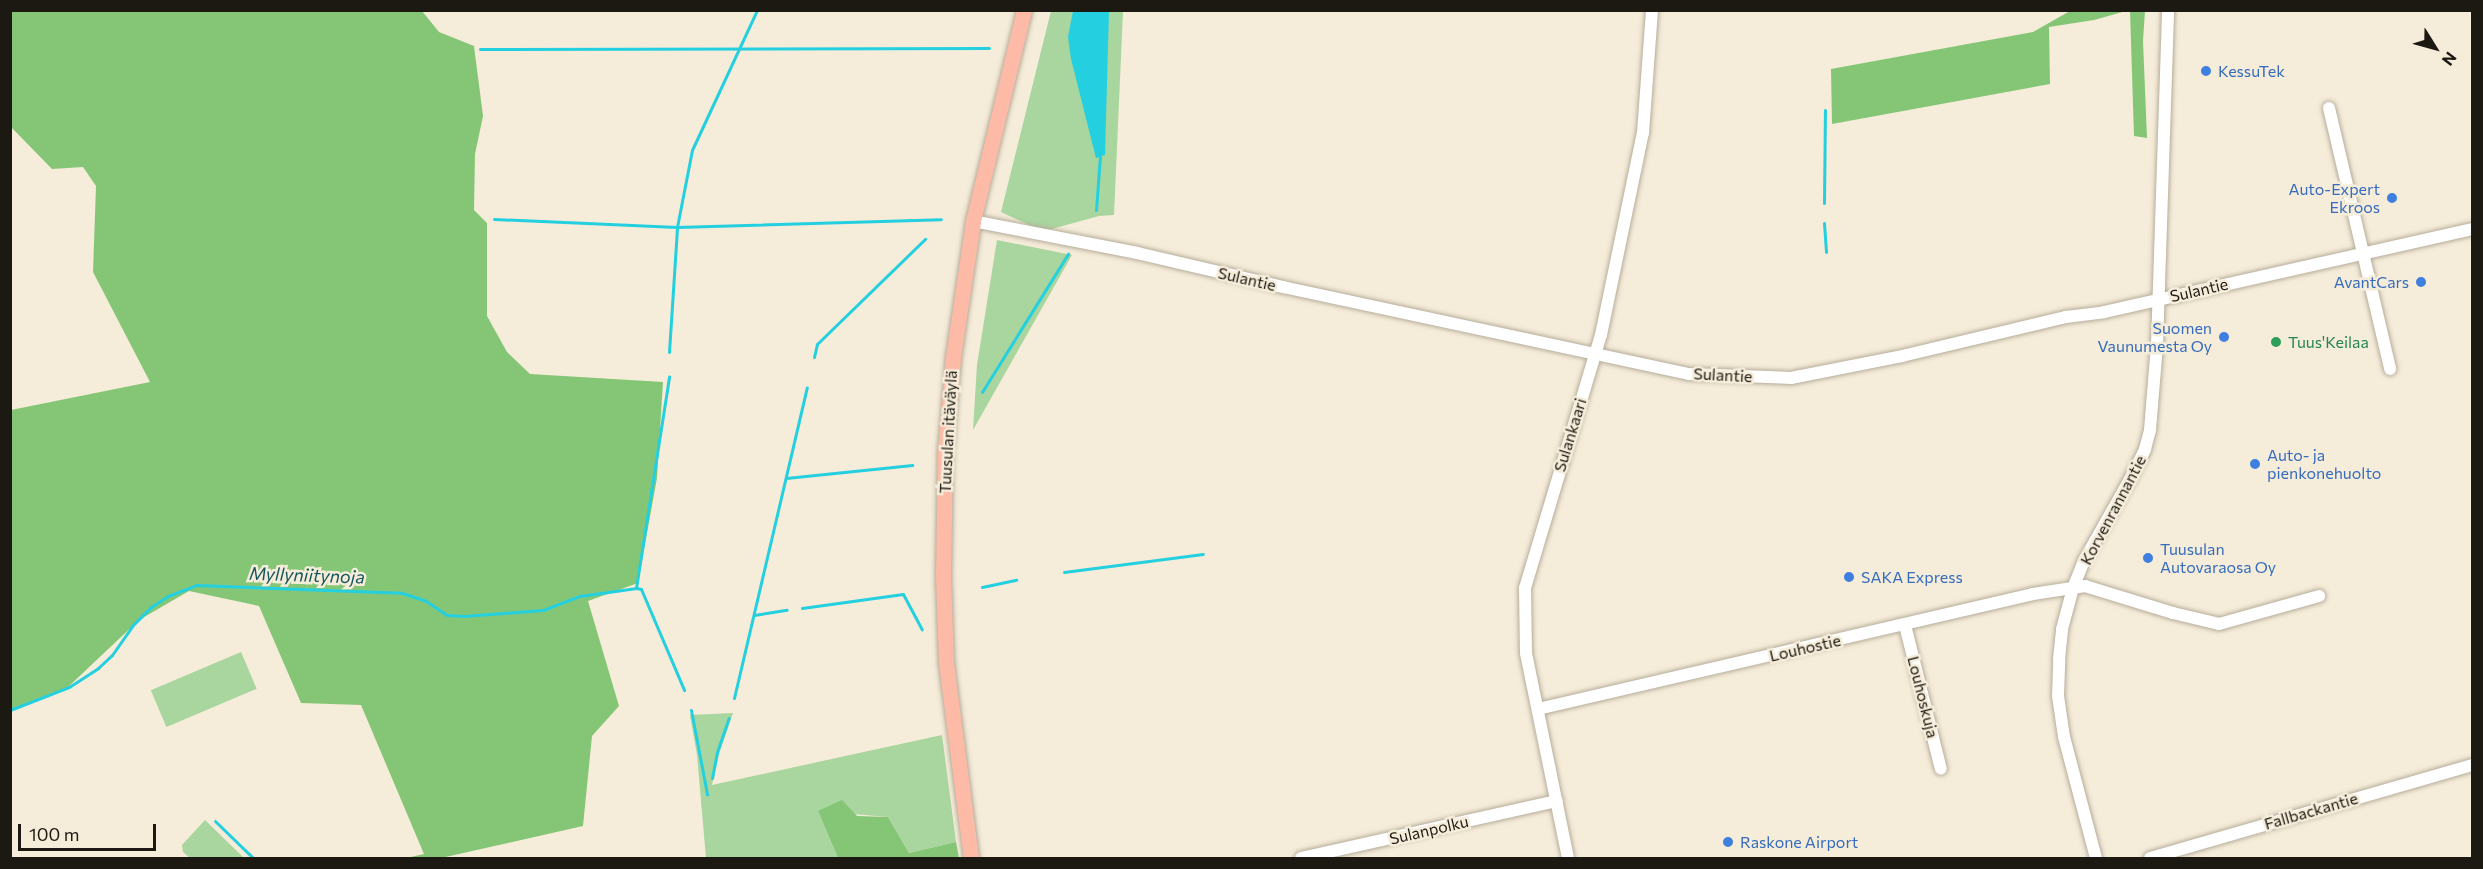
<!DOCTYPE html>
<html>
<head>
<meta charset="utf-8">
<style>
  body { margin:0 }
  #map { position:relative; width:2483px; height:869px; overflow:hidden; background:#f5ecd9; font-family:Commissioner,sans-serif }
  div>[style] { position:absolute }
  .green>* { inset:0; background:#a9d59f; transform-origin:0 0 }
  .forest>* { inset:0; background:#85c676 }
  .water>* { inset:0; background:#24d0df }
  .stream>* { height:3px; margin:-1.5px; padding:0 1.5px; transform-origin:1.5px; border-radius:1.5px; background:#24d0df }
  .roads { filter:drop-shadow(0 0 2px #b6ad9b) drop-shadow(0 0 2px #b6ad9b) }
  .minor>* { height:12px; margin:-6px; padding:0 6px; transform-origin:6px; border-radius:6px; background:#fff }
  .major>* { height:15px; margin:-7.5px; padding:0 7.5px; transform-origin:7.5px; border-radius:7.5px; background:#fdbba7 }
  .dots>* { width:16px; height:16px; translate:-50% -50%; box-sizing:border-box; border:3px solid #f5ecd9; border-radius:50% }
  span { translate:-50% -50%; white-space:nowrap; text-align:center; line-height:1.15; -webkit-text-stroke:5px #f5ecd9; paint-order:stroke }
  .shop-label { font-size:16px; color:#366cbe }
  .left { translate:0 -50%; text-align:left }
  .right { translate:-100% -50%; text-align:right }
  .street-label { font-size:16px; color:#1c1812 }
  .leisure-label { font-size:16px; color:#27864d }
  .water-label { font-size:18px; color:#14555c; font-style:italic }
  .frame { position:absolute; inset:0; border:12px solid #1c1812; pointer-events:none }
  .north { position:absolute; left:2405px; top:18px; width:60px; height:60px; -webkit-text-stroke:4px #f5ecd9; paint-order:stroke; rotate:127deg; font-size:16px; font-weight:700; line-height:24px; text-align:center; color:#1c1812 }
  .north::after { content:''; display:block; margin:auto; width:21px; height:27px; background:#1c1812; clip-path:polygon(50% 0,100% 100%,50% 72%,0 100%) }
  .scale { position:absolute; left:18px; top:824px; width:138px; height:27px; box-sizing:border-box; border:3px solid #1c1812; border-top:0; padding-left:8px; font-size:18px; line-height:21px; white-space:nowrap; color:#1c1812; -webkit-text-stroke:4px #f5ecd9; paint-order:stroke }
</style>
</head>
<body>
<div id="map">
  <div class="green">
    <div style="clip-path:polygon(1051px 11px,1123px 11px,1114px 215px,1099px 216px,1048px 230px,1031px 226px,1001px 212px)"></div>
    <div style="clip-path:polygon(997px 240px,1072px 255px,973px 430px,977px 365px)"></div>
    <div style="left:241px;top:652px;width:40px;height:98px;rotate:67deg"></div>
    <div style="clip-path:polygon(733px 713px,719px 754px,712px 785px,942px 735px,956px 842px,909px 853px,888px 817px,818px 811px,838px 858px,706px 858px,697px 755px,690px 715px)"></div>
    <div style="clip-path:polygon(205px 820px,244px 858px,190px 858px,183px 852px,182px 845px)"></div>
  </div>
  <div class="forest">
    <div style="clip-path:polygon(11px 10px,422px 11px,439px 32px,474px 46px,483px 116px,475px 154px,474px 210px,487px 223px,487px 316px,507px 352px,530px 374px,663px 382px,657px 478px,638px 583px,588px 601px,619px 706px,592px 736px,583px 826px,441px 858px,406px 858px,424px 854px,361px 705px,301px 703px,259px 606px,189px 591px,139px 620px,68px 687px,11px 710px,11px 410px,150px 382px,93px 272px,96px 186px,83px 167px,52px 169px,11px 127px)"></div>
    <div style="clip-path:polygon(2070px 11px,2126px 11px,2094px 20px,2049px 27px,2050px 84px,1832px 124px,1831px 69px,2033px 32px)"></div>
    <div style="clip-path:polygon(2130px 11px,2145px 11px,2143px 41px,2147px 138px,2134px 136px)"></div>
    <div style="clip-path:polygon(842px 800px,857px 816px,888px 817px,909px 853px,956px 842px,959px 858px,838px 858px,818px 811px)"></div>
  </div>
  <div class="water">
    <div style="clip-path:polygon(1073px 11px,1109px 11px,1105px 155px,1096px 158px,1071px 59px,1068px 37px)"></div>
  </div>
  <div class="stream">
    <div style="left:480px;top:49px;width:509px;rotate:-0.11deg"></div>
    <div style="left:1824px;top:203px;width:93px;rotate:-89.4deg"></div>
    <div style="left:1096px;top:210px;width:54px;rotate:-85.8deg"></div>
    <div style="left:494px;top:219px;width:183px;rotate:2.5deg"></div>
    <div style="left:677px;top:227px;width:264px;rotate:-1.7deg"></div>
    <div style="left:1824px;top:223px;width:29px;rotate:86deg"></div>
    <div style="left:669px;top:352px;width:125px;rotate:-86.3deg"></div>
    <div style="left:677px;top:227px;width:78px;rotate:-79deg"></div>
    <div style="left:692px;top:150px;width:154px;rotate:-65.1deg"></div>
    <div style="left:814px;top:357px;width:13px;rotate:-77deg"></div>
    <div style="left:817px;top:344px;width:151px;rotate:-44.2deg"></div>
    <div style="left:982px;top:392px;width:163px;rotate:-58.1deg"></div>
    <div style="left:786px;top:478px;width:127px;rotate:-5.9deg"></div>
    <div style="left:1064px;top:572px;width:140px;rotate:-7.4deg"></div>
    <div style="left:982px;top:587px;width:35px;rotate:-12deg"></div>
    <div style="left:636px;top:588px;width:214px;rotate:-81.1deg"></div>
    <div style="left:636px;top:588px;width:5px;rotate:11deg"></div>
    <div style="left:641px;top:589px;width:110px;rotate:66.9deg"></div>
    <div style="left:802px;top:608px;width:102px;rotate:-7.9deg"></div>
    <div style="left:903px;top:594px;width:40px;rotate:62deg"></div>
    <div style="left:754px;top:615px;width:33px;rotate:-9deg"></div>
    <div style="left:734px;top:698px;width:319px;rotate:-76.8deg"></div>
    <div style="left:10px;top:710px;width:63px;rotate:-21.3deg"></div>
    <div style="left:69px;top:687px;width:35px;rotate:-33deg"></div>
    <div style="left:98px;top:668px;width:19px;rotate:-43deg"></div>
    <div style="left:112px;top:655px;width:35px;rotate:-55deg"></div>
    <div style="left:132px;top:626px;width:27px;rotate:-45deg"></div>
    <div style="left:151px;top:607px;width:20px;rotate:-33deg"></div>
    <div style="left:168px;top:596px;width:31px;rotate:-21deg"></div>
    <div style="left:197px;top:585px;width:205px;rotate:2.2deg"></div>
    <div style="left:402px;top:593px;width:25px;rotate:18deg"></div>
    <div style="left:426px;top:601px;width:25px;rotate:34deg"></div>
    <div style="left:447px;top:615px;width:17px;rotate:3deg"></div>
    <div style="left:464px;top:616px;width:79px;rotate:-4.3deg"></div>
    <div style="left:543px;top:610px;width:40px;rotate:-21deg"></div>
    <div style="left:580px;top:596px;width:57px;rotate:-8.1deg"></div>
    <div style="left:691px;top:710px;width:86px;rotate:79.2deg"></div>
    <div style="left:712px;top:778px;width:26px;rotate:-79deg"></div>
    <div style="left:717px;top:752px;width:36px;rotate:-71deg"></div>
    <div style="left:215px;top:821px;width:53px;rotate:44.2deg"></div>
  </div>
  <div class="roads">
    <div class="minor">
      <div style="left:2329px;top:108px;width:268px;rotate:76.8deg"></div>
      <div style="left:973px;top:221px;width:167px;rotate:11deg"></div>
      <div style="left:1137px;top:253px;width:150px;rotate:13.1deg"></div>
      <div style="left:1283px;top:287px;width:415px;rotate:12.1deg"></div>
      <div style="left:1689px;top:374px;width:102px;rotate:2.2deg"></div>
      <div style="left:1791px;top:378px;width:113px;rotate:-11.2deg"></div>
      <div style="left:1902px;top:356px;width:169px;rotate:-13.4deg"></div>
      <div style="left:2066px;top:317px;width:38px;rotate:-7deg"></div>
      <div style="left:2104px;top:312px;width:377px;rotate:-12.7deg"></div>
      <div style="left:1905px;top:625px;width:148px;rotate:76deg"></div>
      <div style="left:1538px;top:709px;width:508px;rotate:-13.08deg"></div>
      <div style="left:2033px;top:594px;width:53px;rotate:-8.7deg"></div>
      <div style="left:2085px;top:586px;width:92px;rotate:17.1deg"></div>
      <div style="left:2173px;top:613px;width:47px;rotate:13.4deg"></div>
      <div style="left:2219px;top:624px;width:104px;rotate:-15.6deg"></div>
      <div style="left:1301px;top:858px;width:262px;rotate:-12.6deg"></div>
      <div style="left:1568px;top:858px;width:209px;rotate:-101.6deg"></div>
      <div style="left:1526px;top:653px;width:65px;rotate:-90.9deg"></div>
      <div style="left:1525px;top:588px;width:264px;rotate:-73.3deg"></div>
      <div style="left:1601px;top:335px;width:206px;rotate:-78.3deg"></div>
      <div style="left:1643px;top:133px;width:123px;rotate:-85.8deg"></div>
      <div style="left:2096px;top:858px;width:125px;rotate:-104.8deg"></div>
      <div style="left:2064px;top:737px;width:41px;rotate:-98.3deg"></div>
      <div style="left:2058px;top:696px;width:37px;rotate:-88deg"></div>
      <div style="left:2059px;top:659px;width:30px;rotate:-84deg"></div>
      <div style="left:2062px;top:629px;width:42px;rotate:-75deg"></div>
      <div style="left:2073px;top:588px;width:31px;rotate:-68deg"></div>
      <div style="left:2085px;top:559px;width:90px;rotate:-60.6deg"></div>
      <div style="left:2129px;top:481px;width:36px;rotate:-63deg"></div>
      <div style="left:2145px;top:449px;width:20px;rotate:-75deg"></div>
      <div style="left:2150px;top:430px;width:85px;rotate:-85.3deg"></div>
      <div style="left:2157px;top:345px;width:335px;rotate:-88.1deg"></div>
      <div style="left:2150px;top:858px;width:335px;rotate:-16.1deg"></div>
    </div>
    <div class="major">
      <div style="left:971px;top:858px;width:197px;rotate:-97.3deg"></div>
      <div style="left:946px;top:663px;width:87px;rotate:-92deg"></div>
      <div style="left:943px;top:576px;width:123px;rotate:-89.1deg"></div>
      <div style="left:945px;top:453px;width:96px;rotate:-85.2deg"></div>
      <div style="left:953px;top:357px;width:137px;rotate:-81.6deg"></div>
      <div style="left:973px;top:221px;width:217px;rotate:-76.4deg"></div>
    </div>
  </div>
  <div class="dots">
    <div style="left:2206px;top:71px;background:#3f7fe0"></div>
    <div style="left:2392px;top:198px;background:#3f7fe0"></div>
    <div style="left:2421px;top:282px;background:#3f7fe0"></div>
    <div style="left:2224px;top:337px;background:#3f7fe0"></div>
    <div style="left:2276px;top:342px;background:#2e9e5b"></div>
    <div style="left:2255px;top:464px;background:#3f7fe0"></div>
    <div style="left:2148px;top:558px;background:#3f7fe0"></div>
    <div style="left:1849px;top:577px;background:#3f7fe0"></div>
    <div style="left:1728px;top:842px;background:#3f7fe0"></div>
  </div>
  <div class="shop-label">
    <span class="left" style="left:2218px;top:71px">KessuTek</span>
    <span class="right" style="left:2380px;top:198px">Auto-Expert<br>Ekroos</span>
    <span class="right" style="left:2409px;top:282px">AvantCars</span>
    <span class="right" style="left:2212px;top:337px">Suomen<br>Vaunumesta Oy</span>
    <span class="left" style="left:2267px;top:464px">Auto- ja<br>pienkonehuolto</span>
    <span class="left" style="left:2160px;top:558px">Tuusulan<br>Autovaraosa Oy</span>
    <span class="left" style="left:1861px;top:577px">SAKA Express</span>
    <span class="left" style="left:1740px;top:842px">Raskone Airport</span>
  </div>
  <div class="street-label">
    <span style="left:1247px;top:279px;rotate:13deg">Sulantie</span>
    <span style="left:2199px;top:290px;rotate:-13deg">Sulantie</span>
    <span style="left:1723px;top:375px;rotate:3deg">Sulantie</span>
    <span style="left:948px;top:432px;rotate:-87deg">Tuusulan itäväylä</span>
    <span style="left:1570px;top:435px;rotate:-73deg">Sulankaari</span>
    <span style="left:2113px;top:510px;rotate:-62deg">Korvenrannantie</span>
    <span style="left:1805px;top:648px;rotate:-13deg">Louhostie</span>
    <span style="left:1923px;top:697px;rotate:76deg">Louhoskuja</span>
    <span style="left:2311px;top:811px;rotate:-16deg">Fallbackantie</span>
    <span style="left:1429px;top:830px;rotate:-13deg">Sulanpolku</span>
  </div>
  <div class="leisure-label">
    <span class="left" style="left:2288px;top:342px">Tuus'Keilaa</span>
  </div>
  <div class="water-label">
    <span style="left:307px;top:575px;rotate:2deg">Myllyniitynoja</span>
  </div>
  <div class="frame"></div>
  <div class="north">N</div>
  <div class="scale">100 m</div>
</div>
</body>
</html>
